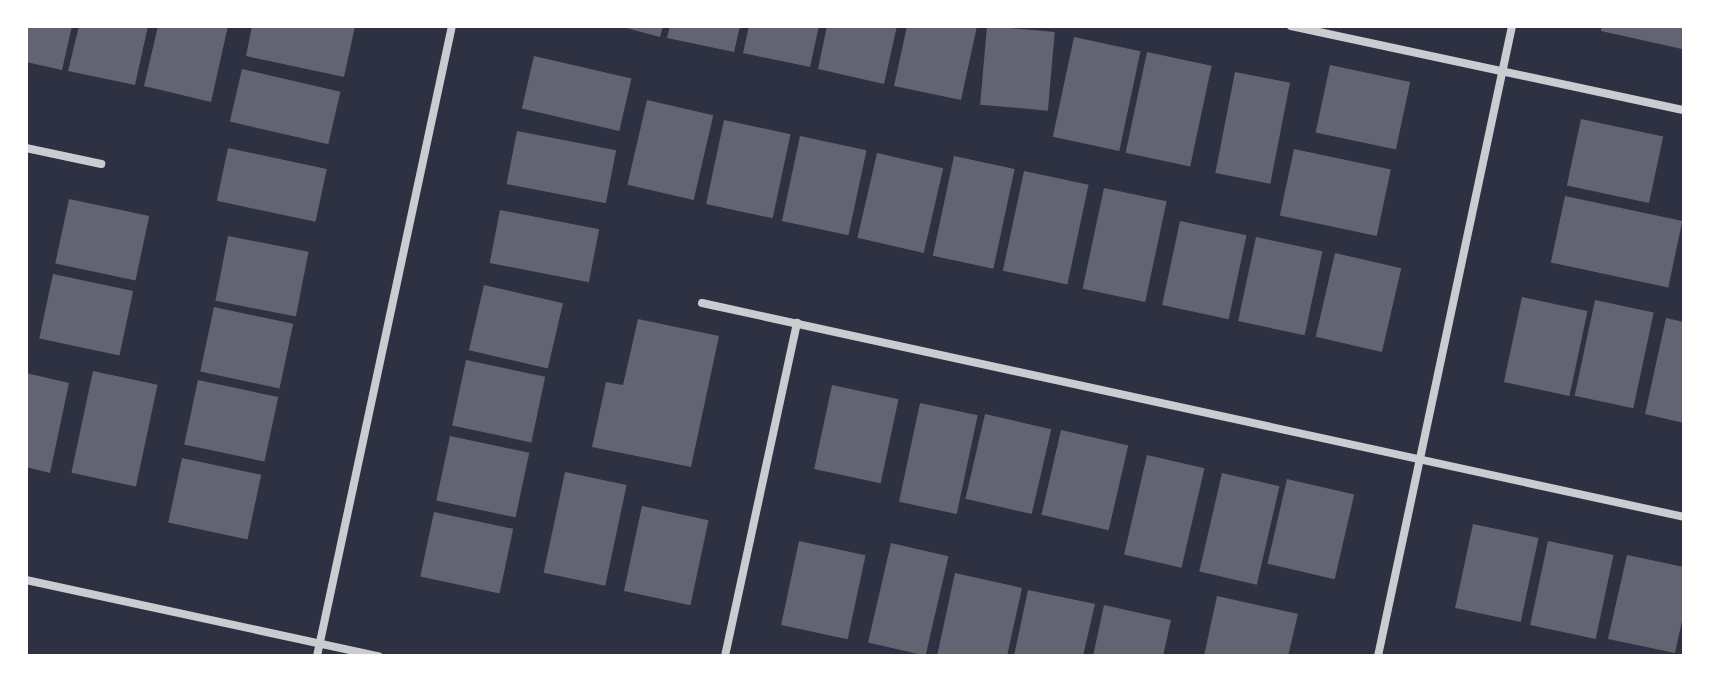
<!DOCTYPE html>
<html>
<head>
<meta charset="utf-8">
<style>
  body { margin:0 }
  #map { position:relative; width:1710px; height:682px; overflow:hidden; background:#2d3142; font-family:"Sofia Sans Condensed",sans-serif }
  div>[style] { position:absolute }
  .building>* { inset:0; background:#626471; transform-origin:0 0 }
  .minor>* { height:8px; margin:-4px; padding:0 4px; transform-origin:4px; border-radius:4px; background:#caccd0 }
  span { translate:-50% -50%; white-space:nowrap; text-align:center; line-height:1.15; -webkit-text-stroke:8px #fff; paint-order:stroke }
  .frame { position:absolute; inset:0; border:28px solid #fff; pointer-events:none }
</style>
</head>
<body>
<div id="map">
  <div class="building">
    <div style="clip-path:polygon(26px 26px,72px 26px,62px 70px,26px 62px)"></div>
    <div style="clip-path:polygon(79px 26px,148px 26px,135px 85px,68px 71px)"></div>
    <div style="clip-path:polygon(158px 26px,228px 26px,211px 102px,144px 86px)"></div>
    <div style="clip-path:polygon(252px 26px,355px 26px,344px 77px,246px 56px)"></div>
    <div style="clip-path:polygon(619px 26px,663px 26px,660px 37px)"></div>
    <div style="clip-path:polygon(670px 26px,740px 26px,734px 52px,667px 38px)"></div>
    <div style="clip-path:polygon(749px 26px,819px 26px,810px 67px,743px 53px)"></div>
    <div style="clip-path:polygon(827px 26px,897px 26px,884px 84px,818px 69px)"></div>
    <div style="clip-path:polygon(907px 26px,977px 26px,961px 100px,894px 86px)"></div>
    <div style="left:987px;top:26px;width:68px;height:79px;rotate:5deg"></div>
    <div style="clip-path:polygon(1602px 26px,1684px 26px,1682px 49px,1601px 31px)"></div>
    <div style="left:1074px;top:37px;width:68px;height:102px;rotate:12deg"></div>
    <div style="left:1147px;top:52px;width:66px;height:103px;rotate:12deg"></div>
    <div style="left:534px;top:56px;width:100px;height:54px;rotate:13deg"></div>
    <div style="left:1330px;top:65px;width:82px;height:69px;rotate:12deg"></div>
    <div style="left:242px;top:69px;width:101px;height:54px;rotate:13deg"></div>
    <div style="left:1235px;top:72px;width:56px;height:103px;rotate:11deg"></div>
    <div style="left:647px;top:100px;width:68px;height:87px;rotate:13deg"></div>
    <div style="left:1581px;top:119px;width:84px;height:68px;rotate:12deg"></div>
    <div style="left:724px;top:120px;width:68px;height:86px;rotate:12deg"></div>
    <div style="left:517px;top:131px;width:101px;height:54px;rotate:11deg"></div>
    <div style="left:800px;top:136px;width:68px;height:87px;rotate:12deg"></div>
    <div style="left:228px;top:148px;width:101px;height:54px;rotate:12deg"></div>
    <div style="left:1294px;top:149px;width:99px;height:68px;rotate:12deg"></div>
    <div style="left:877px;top:153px;width:68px;height:87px;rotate:13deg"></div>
    <div style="left:954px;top:156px;width:62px;height:102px;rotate:12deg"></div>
    <div style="left:1024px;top:171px;width:66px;height:102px;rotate:12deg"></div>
    <div style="left:1104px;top:188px;width:64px;height:103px;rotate:12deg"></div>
    <div style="left:1565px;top:196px;width:120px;height:68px;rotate:12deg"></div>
    <div style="left:69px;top:199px;width:82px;height:66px;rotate:12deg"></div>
    <div style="left:500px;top:210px;width:101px;height:54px;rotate:11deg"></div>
    <div style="left:1180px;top:221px;width:68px;height:86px;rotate:12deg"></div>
    <div style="left:228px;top:236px;width:82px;height:66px;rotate:11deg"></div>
    <div style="left:1256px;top:237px;width:68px;height:86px;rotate:12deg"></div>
    <div style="left:1335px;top:253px;width:68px;height:86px;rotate:13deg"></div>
    <div style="left:53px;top:274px;width:82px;height:66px;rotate:12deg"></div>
    <div style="left:484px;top:285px;width:81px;height:67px;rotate:13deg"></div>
    <div style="left:1522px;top:297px;width:67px;height:87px;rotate:12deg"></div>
    <div style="left:1595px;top:300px;width:60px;height:98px;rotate:12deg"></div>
    <div style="left:214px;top:307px;width:81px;height:66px;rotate:12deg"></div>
    <div style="clip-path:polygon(1666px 318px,1684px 322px,1684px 423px,1645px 414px)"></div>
    <div style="clip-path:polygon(638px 319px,719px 336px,691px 467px,592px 447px,606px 382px,623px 385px)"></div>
    <div style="left:466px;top:360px;width:81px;height:67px;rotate:12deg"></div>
    <div style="left:93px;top:371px;width:66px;height:104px;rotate:12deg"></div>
    <div style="clip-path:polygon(26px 373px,69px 383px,50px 473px,26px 467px)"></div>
    <div style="left:198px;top:380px;width:82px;height:66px;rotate:12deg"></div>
    <div style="left:832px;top:385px;width:68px;height:86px;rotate:12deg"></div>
    <div style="left:920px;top:403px;width:59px;height:101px;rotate:12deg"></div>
    <div style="left:985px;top:414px;width:68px;height:87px;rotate:13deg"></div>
    <div style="left:1061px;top:430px;width:69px;height:87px;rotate:13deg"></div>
    <div style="left:450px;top:436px;width:81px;height:66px;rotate:12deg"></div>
    <div style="left:1147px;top:455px;width:59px;height:102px;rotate:13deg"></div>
    <div style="left:182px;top:458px;width:81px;height:66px;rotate:12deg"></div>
    <div style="left:565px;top:472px;width:63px;height:103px;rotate:12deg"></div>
    <div style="left:1222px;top:473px;width:59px;height:101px;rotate:13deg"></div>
    <div style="left:1287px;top:479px;width:69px;height:87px;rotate:13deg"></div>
    <div style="left:642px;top:506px;width:68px;height:87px;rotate:12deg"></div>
    <div style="left:434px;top:512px;width:81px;height:66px;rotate:12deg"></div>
    <div style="left:1473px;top:524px;width:67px;height:86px;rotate:12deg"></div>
    <div style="left:799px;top:541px;width:68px;height:86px;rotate:12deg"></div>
    <div style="left:1548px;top:541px;width:67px;height:86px;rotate:12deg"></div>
    <div style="left:891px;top:543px;width:59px;height:102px;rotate:13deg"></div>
    <div style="clip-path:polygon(1627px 555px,1684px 567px,1684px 612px,1675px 653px,1608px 639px)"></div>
    <div style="clip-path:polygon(955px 573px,1022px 588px,1007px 656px,937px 656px)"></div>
    <div style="clip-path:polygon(1028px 590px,1095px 604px,1083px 656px,1014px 656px)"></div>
    <div style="clip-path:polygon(1217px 596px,1298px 614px,1288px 656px,1204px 656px)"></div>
    <div style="clip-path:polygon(1104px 605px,1171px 620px,1163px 656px,1093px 656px)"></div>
  </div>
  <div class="minor">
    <div style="left:1291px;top:26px;width:402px;rotate:12.1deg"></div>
    <div style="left:26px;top:148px;width:77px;rotate:12deg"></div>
    <div style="left:702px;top:303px;width:1005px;rotate:12.29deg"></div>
    <div style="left:26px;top:580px;width:361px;rotate:12.2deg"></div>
    <div style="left:317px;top:656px;width:644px;rotate:-77.91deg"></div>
    <div style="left:725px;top:656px;width:341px;rotate:-77.8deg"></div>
    <div style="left:1378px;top:656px;width:644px;rotate:-77.99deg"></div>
  </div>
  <div class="frame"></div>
</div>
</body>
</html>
